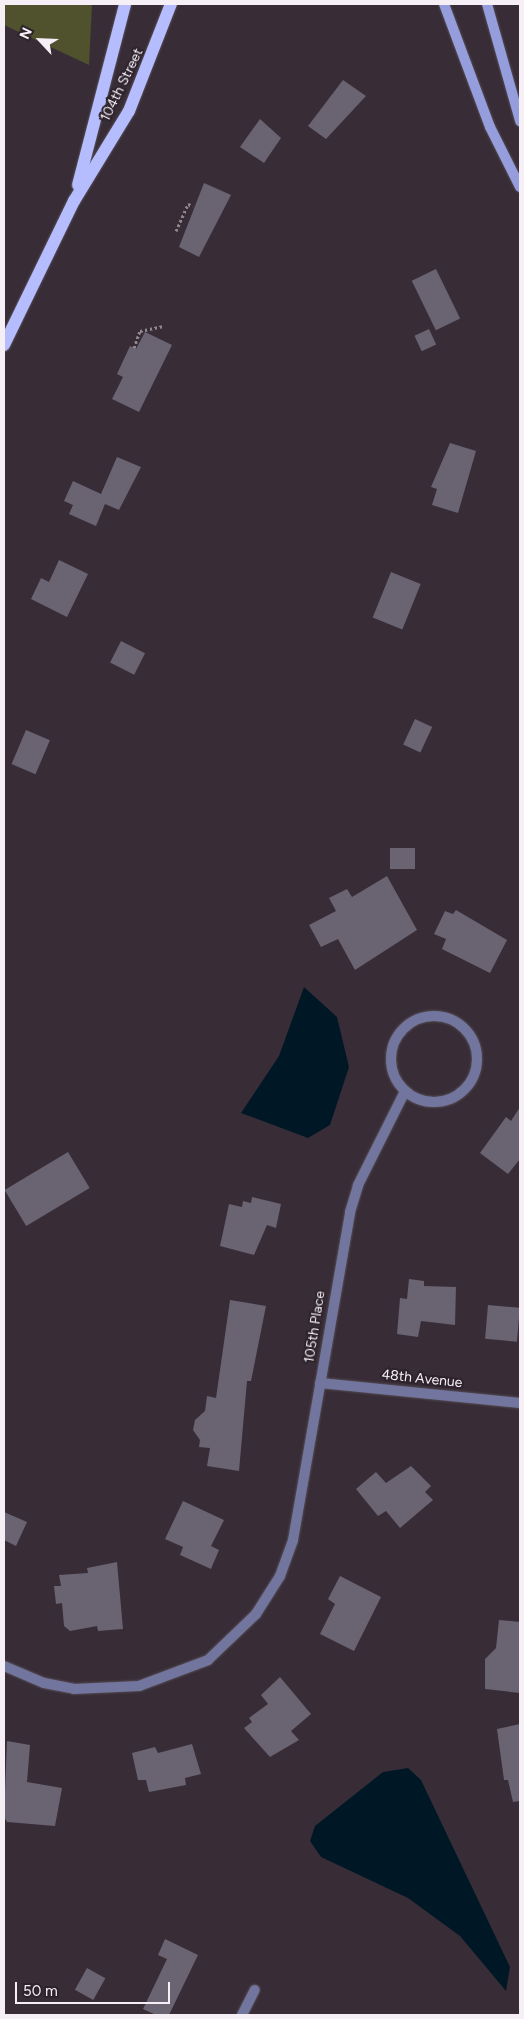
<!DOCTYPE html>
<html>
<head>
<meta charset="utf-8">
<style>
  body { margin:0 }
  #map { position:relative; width:524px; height:2019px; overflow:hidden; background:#382d37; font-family:Figtree,sans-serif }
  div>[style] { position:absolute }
  .green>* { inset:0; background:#4f522c }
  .water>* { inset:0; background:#001825 }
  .building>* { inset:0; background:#696372; transform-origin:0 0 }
  .path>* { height:3px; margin-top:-1.5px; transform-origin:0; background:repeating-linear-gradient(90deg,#90878f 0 2.5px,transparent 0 5px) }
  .roads { filter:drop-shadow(0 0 1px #564c55) drop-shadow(0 0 1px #564c55) }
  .street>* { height:10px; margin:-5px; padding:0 5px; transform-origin:5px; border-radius:5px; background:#72769e }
  .street>.ring { margin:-5px; padding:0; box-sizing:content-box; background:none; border:10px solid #72769e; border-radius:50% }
  .secondary>* { height:10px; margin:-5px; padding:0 5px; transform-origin:5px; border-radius:5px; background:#969ddc }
  .primary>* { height:12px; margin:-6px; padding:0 6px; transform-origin:6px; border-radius:6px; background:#b6bdfe }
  span { translate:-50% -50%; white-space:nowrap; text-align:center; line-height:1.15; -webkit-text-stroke:4px #2d232d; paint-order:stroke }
  .street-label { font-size:14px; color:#f6eff5 }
  .frame { position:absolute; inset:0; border:5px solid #f6eff5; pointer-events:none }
  .north { position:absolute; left:15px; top:15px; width:50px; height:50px; -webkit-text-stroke:4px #2d232d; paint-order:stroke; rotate:295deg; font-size:14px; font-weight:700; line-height:20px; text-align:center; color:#f6eff5 }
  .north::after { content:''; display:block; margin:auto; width:18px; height:22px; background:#f6eff5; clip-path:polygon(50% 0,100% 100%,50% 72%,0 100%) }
  .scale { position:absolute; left:15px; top:1982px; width:155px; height:22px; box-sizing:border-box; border:2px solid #f6eff5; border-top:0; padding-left:6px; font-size:15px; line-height:18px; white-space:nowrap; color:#f6eff5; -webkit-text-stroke:4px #2d232d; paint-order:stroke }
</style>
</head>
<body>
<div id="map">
  <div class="green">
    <div style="clip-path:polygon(4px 4px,92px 4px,89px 65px,4px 25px)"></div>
  </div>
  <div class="water">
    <div style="clip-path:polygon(304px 987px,337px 1017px,349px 1067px,330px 1125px,308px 1138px,241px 1113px,279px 1056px)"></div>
    <div style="clip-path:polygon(408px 1768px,421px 1780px,510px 1967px,506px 1991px,460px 1936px,408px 1898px,321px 1857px,310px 1841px,315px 1826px,383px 1772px)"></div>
  </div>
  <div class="building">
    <div style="clip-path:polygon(343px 80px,366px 96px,326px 139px,308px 126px)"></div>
    <div style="clip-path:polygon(260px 119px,281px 138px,264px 163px,240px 147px)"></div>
    <div style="clip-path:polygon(204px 183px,231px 195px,199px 257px,179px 247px)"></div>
    <div style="left:436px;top:269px;width:55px;height:27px;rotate:64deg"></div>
    <div style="left:429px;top:329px;width:17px;height:16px;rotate:65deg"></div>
    <div style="clip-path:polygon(145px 332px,172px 345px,139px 412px,112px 399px,123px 377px,117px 374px,130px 346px,136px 349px)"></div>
    <div style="clip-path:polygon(450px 443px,476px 451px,458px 513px,432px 505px,437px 489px,431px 487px)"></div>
    <div style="clip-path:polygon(117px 457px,141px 467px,119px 510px,105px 504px,96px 526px,69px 514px,73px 505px,64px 501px,73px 481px,101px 494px)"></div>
    <div style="clip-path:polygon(59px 560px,88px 574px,67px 617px,31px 599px,41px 578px,49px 582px)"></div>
    <div style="left:391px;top:572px;width:32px;height:49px;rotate:22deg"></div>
    <div style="left:121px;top:641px;width:27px;height:24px;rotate:27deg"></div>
    <div style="left:415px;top:719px;width:19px;height:28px;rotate:25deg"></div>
    <div style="left:26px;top:730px;width:26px;height:37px;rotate:23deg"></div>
    <div style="left:390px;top:848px;width:25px;height:21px"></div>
    <div style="clip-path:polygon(387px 876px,417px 930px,355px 970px,338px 939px,321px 947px,309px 925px,336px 911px,329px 898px,347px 889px,352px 897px)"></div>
    <div style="clip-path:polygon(456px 910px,507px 940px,490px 973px,442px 949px,446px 939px,434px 934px,445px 911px,453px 914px)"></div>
    <div style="clip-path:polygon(520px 1107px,520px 1159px,508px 1174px,480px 1153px,506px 1117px,511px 1121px)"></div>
    <div style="left:68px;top:1152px;width:42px;height:74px;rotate:59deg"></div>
    <div style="clip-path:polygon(252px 1197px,281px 1204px,276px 1228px,267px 1225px,254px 1255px,220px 1246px,229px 1204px,242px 1207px,243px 1201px,251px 1203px)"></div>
    <div style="clip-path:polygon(409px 1279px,424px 1281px,424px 1286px,456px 1287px,455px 1325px,421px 1321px,418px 1337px,397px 1334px,400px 1298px,407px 1299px)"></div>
    <div style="clip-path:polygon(230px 1300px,266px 1306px,251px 1381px,247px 1381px,239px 1471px,207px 1466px,210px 1448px,199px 1447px,200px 1440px,193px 1430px,195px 1420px,205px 1411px,207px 1396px,216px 1398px)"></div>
    <div style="left:488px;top:1305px;width:32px;height:34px;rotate:5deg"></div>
    <div style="clip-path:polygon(411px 1466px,431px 1486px,425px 1492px,433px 1500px,400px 1528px,386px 1511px,378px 1516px,356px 1489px,376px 1472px,386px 1483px)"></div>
    <div style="clip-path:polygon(183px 1501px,224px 1520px,211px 1546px,219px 1550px,211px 1569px,180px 1555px,183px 1547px,165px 1539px)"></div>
    <div style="clip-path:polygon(4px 1512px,27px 1522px,16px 1546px,4px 1540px)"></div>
    <div style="clip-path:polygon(117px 1562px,123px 1629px,98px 1631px,97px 1626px,70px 1631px,64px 1626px,62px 1603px,56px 1604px,54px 1586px,61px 1586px,59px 1575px,88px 1573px,87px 1568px)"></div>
    <div style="clip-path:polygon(340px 1576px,381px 1597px,354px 1651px,320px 1634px,335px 1604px,328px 1599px)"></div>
    <div style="clip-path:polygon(499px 1620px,520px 1622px,520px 1693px,485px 1689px,485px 1659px,496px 1648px)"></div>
    <div style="clip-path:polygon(280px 1677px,311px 1714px,291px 1731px,299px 1740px,270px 1757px,244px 1728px,252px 1722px,249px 1718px,268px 1704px,261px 1695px)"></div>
    <div style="clip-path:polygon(520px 1724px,520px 1801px,513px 1802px,508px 1780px,504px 1780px,497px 1729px)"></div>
    <div style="clip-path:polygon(7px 1741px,30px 1745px,27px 1782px,62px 1788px,55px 1826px,7px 1822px,4px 1817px)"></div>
    <div style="clip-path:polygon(192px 1744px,201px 1774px,185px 1778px,186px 1785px,149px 1792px,146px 1780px,138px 1780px,132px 1753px,155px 1747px,158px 1753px)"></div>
    <div style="clip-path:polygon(165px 1939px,198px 1955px,169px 2015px,156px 2015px,143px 2009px,167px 1959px,158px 1955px)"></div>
    <div style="left:87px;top:1968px;width:21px;height:25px;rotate:29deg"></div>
  </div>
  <div class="path">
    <div style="left:176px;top:231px;width:30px;rotate:-66deg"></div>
    <div style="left:188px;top:204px;width:5px;rotate:22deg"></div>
    <div style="left:134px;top:348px;width:18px;rotate:-71deg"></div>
    <div style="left:140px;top:331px;width:24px;rotate:-12deg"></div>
  </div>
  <div class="roads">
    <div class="street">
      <div class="ring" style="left:391px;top:1016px;width:76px;height:76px"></div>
      <div style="left:320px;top:1383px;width:201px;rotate:5.7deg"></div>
      <div style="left:4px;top:1666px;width:43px;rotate:23deg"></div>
      <div style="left:44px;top:1683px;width:31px;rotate:11deg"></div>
      <div style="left:74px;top:1689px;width:65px;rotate:-2.6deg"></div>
      <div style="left:139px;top:1686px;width:74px;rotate:-20.6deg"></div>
      <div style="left:208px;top:1660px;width:66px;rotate:-43.8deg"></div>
      <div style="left:256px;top:1614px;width:45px;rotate:-57.7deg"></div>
      <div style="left:280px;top:1576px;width:38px;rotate:-70deg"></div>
      <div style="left:293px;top:1540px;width:333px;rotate:-80.1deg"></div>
      <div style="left:350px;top:1212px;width:28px;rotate:-73deg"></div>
      <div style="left:358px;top:1185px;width:105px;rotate:-63.4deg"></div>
      <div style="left:242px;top:2015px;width:28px;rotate:-63deg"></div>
    </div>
    <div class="secondary">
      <div style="left:444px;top:4px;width:131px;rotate:69.5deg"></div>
      <div style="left:490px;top:127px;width:67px;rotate:63.4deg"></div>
      <div style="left:487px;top:4px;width:122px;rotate:74.2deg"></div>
    </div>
    <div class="primary">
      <div style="left:78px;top:185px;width:187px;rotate:-75.4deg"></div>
      <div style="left:4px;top:345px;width:160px;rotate:-64.1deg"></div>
      <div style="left:74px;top:201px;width:105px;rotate:-58.6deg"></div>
      <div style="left:129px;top:111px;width:115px;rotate:-68.6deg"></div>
    </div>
  </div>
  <div class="street-label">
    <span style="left:122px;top:85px;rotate:-64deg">104th Street</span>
    <span style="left:315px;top:1327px;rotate:-81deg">105th Place</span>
    <span style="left:422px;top:1379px;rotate:6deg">48th Avenue</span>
  </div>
  <div class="frame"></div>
  <div class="north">N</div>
  <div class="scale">50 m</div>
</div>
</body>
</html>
